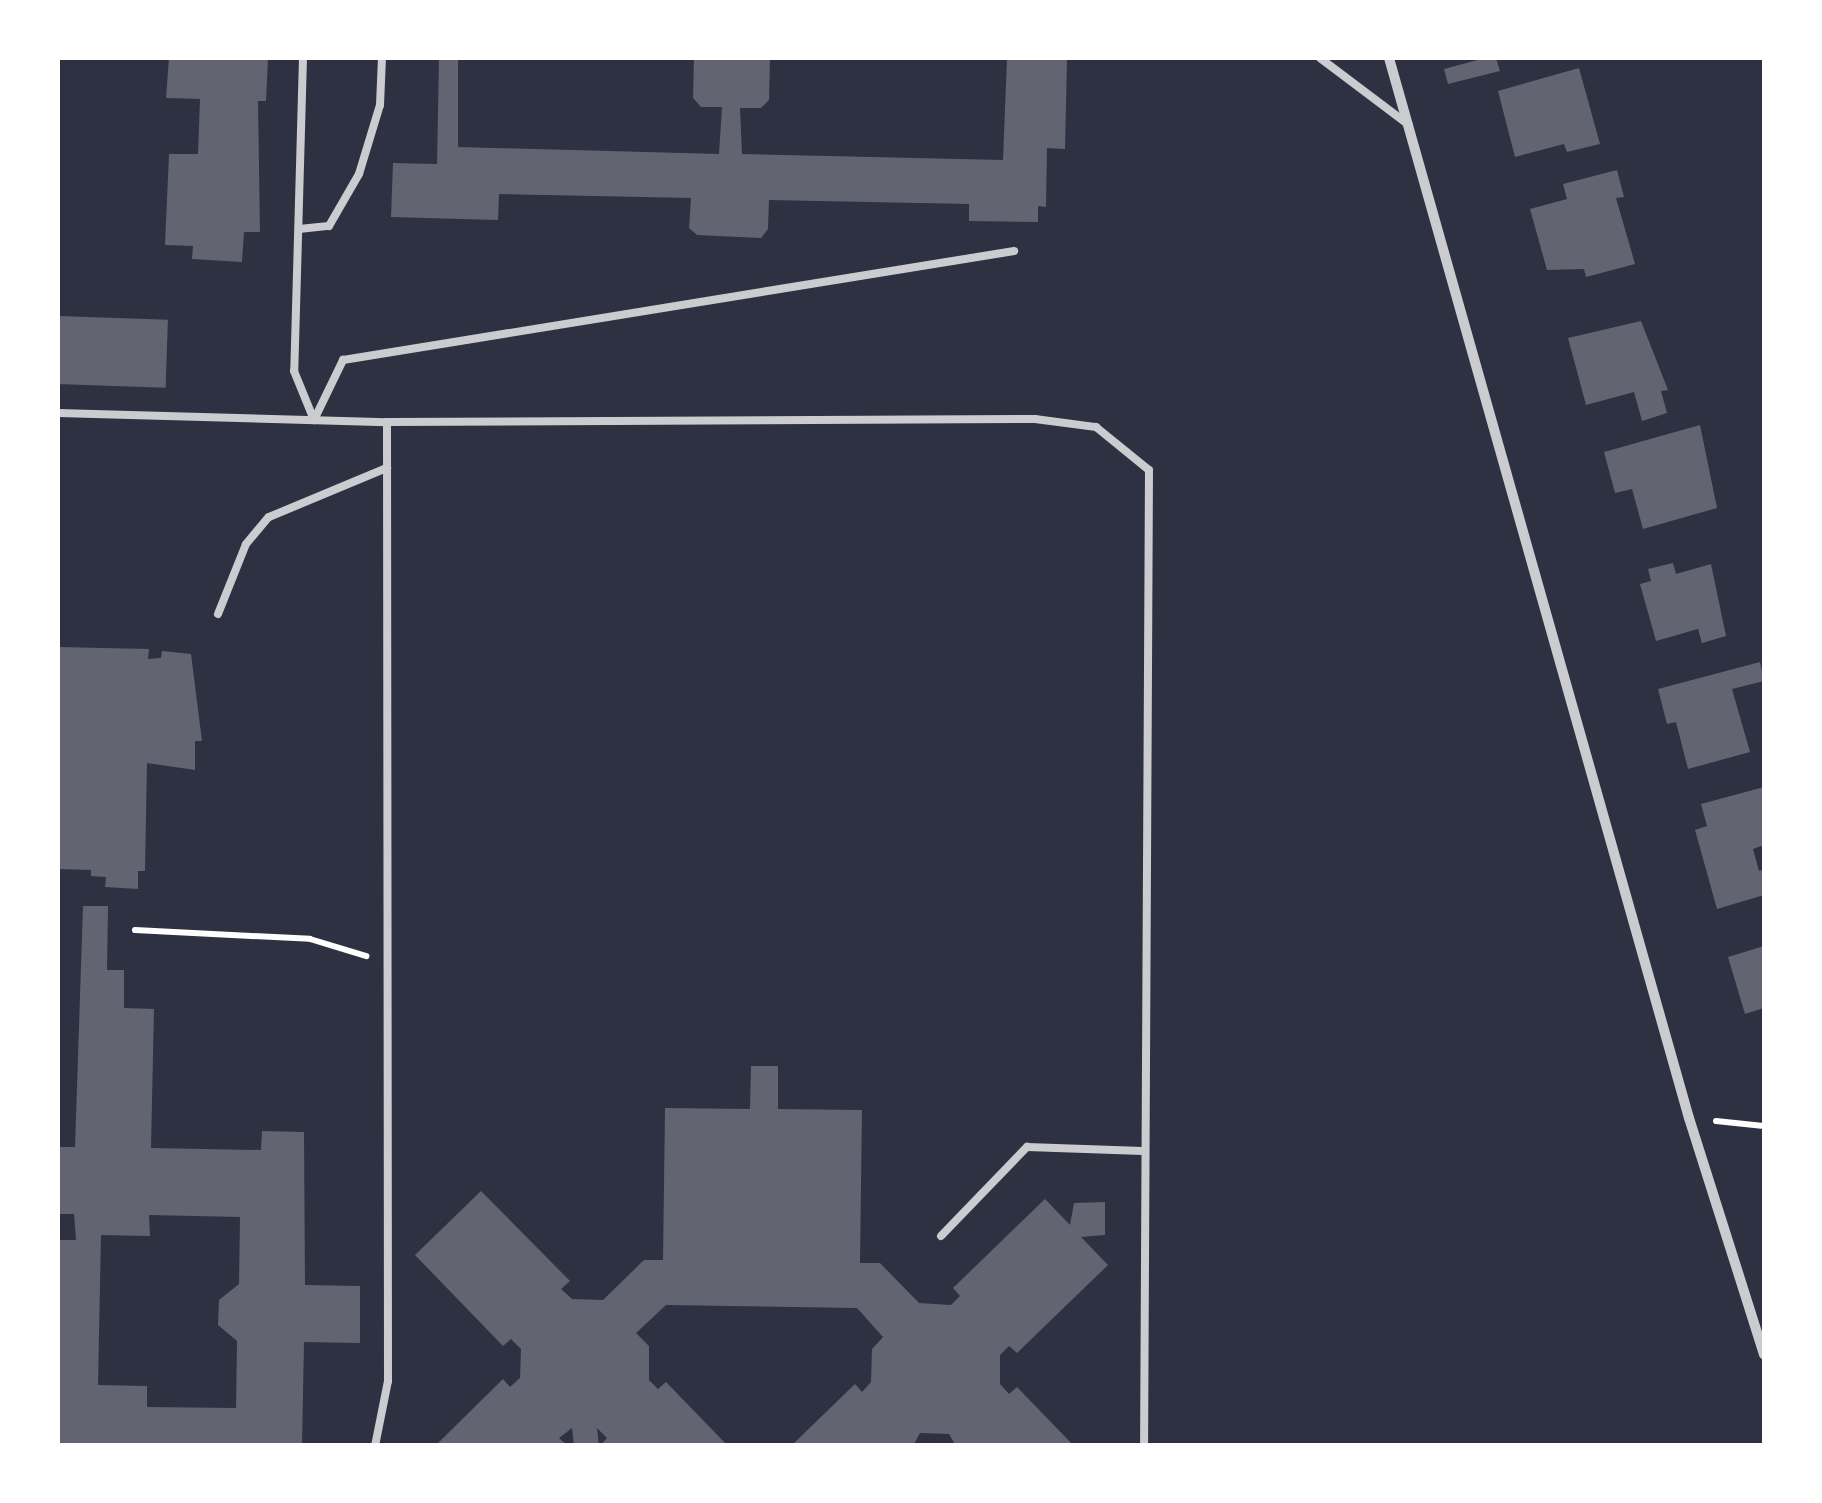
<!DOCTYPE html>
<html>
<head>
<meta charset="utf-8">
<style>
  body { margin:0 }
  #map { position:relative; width:1822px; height:1503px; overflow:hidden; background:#2d3142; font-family:Raleway,sans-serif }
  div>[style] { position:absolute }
  .building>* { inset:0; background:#626471; transform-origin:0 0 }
  .path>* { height:6px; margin:-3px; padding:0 3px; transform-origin:3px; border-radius:3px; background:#fff }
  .service>* { height:8px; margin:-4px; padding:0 4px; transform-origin:4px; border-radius:4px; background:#caccd0 }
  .minor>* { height:10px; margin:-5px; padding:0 5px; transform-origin:5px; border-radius:5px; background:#caccd0 }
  span { translate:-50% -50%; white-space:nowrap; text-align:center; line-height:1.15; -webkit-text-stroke:10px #fff; paint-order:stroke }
  .frame { position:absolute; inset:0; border:60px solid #fff; pointer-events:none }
</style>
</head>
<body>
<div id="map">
  <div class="building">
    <div style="clip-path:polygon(169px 58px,268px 58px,266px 101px,258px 101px,260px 232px,244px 232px,242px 262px,192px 259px,193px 246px,165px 245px,169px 154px,198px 154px,200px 99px,166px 98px)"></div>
    <div style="clip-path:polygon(439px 58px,458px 58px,458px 147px,719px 154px,722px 107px,701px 107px,693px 98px,694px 58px,770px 58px,769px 100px,761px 108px,740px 108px,742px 154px,1003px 160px,1007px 58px,1067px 58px,1065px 149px,1047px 148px,1046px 207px,1038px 206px,1038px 222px,969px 221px,969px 204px,769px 200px,768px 229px,761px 238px,697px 235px,689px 228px,691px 198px,499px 194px,498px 220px,391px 217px,393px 163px,437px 164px)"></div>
    <div style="clip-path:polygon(1485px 58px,1496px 58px,1500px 71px,1448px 84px,1444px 69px)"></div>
    <div style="clip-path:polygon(1579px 68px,1600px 144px,1567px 152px,1564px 144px,1515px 157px,1498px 91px)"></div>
    <div style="clip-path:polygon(1617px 170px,1624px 197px,1616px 198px,1635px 264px,1586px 277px,1584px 269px,1547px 270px,1530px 209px,1567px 199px,1563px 184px)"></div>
    <div style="left:58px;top:316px;width:110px;height:68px;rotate:2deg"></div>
    <div style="clip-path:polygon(1641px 321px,1668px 390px,1661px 391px,1667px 413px,1642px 421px,1634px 392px,1586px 405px,1568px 338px)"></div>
    <div style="clip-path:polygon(1700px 425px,1717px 508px,1643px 529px,1632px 489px,1615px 493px,1604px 452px)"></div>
    <div style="clip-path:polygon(1673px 563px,1676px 574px,1711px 564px,1726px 636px,1702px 643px,1698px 629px,1656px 641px,1640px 584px,1651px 581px,1648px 569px)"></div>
    <div style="clip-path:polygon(58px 647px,149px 649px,148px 659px,161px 658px,162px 651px,191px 654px,202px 741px,195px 741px,195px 770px,147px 763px,145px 871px,138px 871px,138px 889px,105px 887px,106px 877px,91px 876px,91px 870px,58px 869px)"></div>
    <div style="clip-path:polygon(1760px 662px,1764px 681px,1732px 689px,1750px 752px,1688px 769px,1676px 722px,1667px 724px,1658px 689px)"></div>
    <div style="clip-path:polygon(1764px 787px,1764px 845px,1753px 849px,1759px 871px,1764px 869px,1764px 895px,1717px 909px,1695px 830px,1707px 826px,1701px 804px)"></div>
    <div style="clip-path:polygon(evenodd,83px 906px,108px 906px,107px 970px,124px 970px,124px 1008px,154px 1009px,151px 1148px,261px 1150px,262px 1131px,304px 1132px,305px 1285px,360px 1286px,360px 1343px,304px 1342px,302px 1446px,58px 1446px,58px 1240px,76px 1240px,74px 1214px,58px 1214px,58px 1147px,75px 1147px,83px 906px,149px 1215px,240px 1217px,239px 1284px,219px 1300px,218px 1325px,237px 1341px,236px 1408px,147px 1407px,147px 1386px,98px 1385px,101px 1235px,150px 1236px,149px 1215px)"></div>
    <div style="clip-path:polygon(1764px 946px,1764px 1008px,1745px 1014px,1728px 957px)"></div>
    <div style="clip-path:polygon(751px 1066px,778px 1066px,778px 1109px,862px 1110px,860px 1263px,880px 1263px,919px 1303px,951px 1305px,960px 1296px,953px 1288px,1045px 1199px,1070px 1225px,1074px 1203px,1105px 1202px,1105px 1235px,1081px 1237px,1108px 1265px,1017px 1353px,1009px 1346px,1000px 1355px,1000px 1384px,1009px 1394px,1017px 1387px,1074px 1446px,956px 1446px,949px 1434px,920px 1433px,913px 1446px,791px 1446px,855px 1384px,862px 1392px,871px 1382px,872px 1349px,883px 1337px,857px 1308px,666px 1305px,636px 1333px,649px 1346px,649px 1380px,658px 1389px,666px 1382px,728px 1446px,600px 1446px,607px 1438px,597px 1428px,599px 1446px,574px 1446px,572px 1428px,559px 1438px,568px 1446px,435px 1446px,503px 1379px,510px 1387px,520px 1378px,521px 1349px,511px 1339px,503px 1346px,415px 1255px,481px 1191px,570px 1281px,561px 1289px,572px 1299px,603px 1300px,644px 1260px,663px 1260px,665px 1108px,750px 1109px)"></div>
  </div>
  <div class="path">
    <div style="left:135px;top:930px;width:175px;rotate:2.9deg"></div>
    <div style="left:310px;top:939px;width:59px;rotate:16.9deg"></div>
    <div style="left:1716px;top:1121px;width:48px;rotate:5.9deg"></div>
  </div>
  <div class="service">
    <div style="left:303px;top:58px;width:313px;rotate:91.6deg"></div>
    <div style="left:294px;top:371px;width:53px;rotate:67.8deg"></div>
    <div style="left:1320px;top:58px;width:111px;rotate:37deg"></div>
    <div style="left:299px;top:229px;width:30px;rotate:-6deg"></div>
    <div style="left:329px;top:226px;width:60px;rotate:-60deg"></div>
    <div style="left:359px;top:174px;width:72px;rotate:-73.1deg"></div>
    <div style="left:380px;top:105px;width:47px;rotate:-87.6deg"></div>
    <div style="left:58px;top:413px;width:329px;rotate:1.6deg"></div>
    <div style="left:387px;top:422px;width:648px;rotate:-0.27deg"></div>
    <div style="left:1035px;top:419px;width:62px;rotate:7.5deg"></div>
    <div style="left:1096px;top:427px;width:68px;rotate:39.1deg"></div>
    <div style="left:1149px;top:470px;width:976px;rotate:90.29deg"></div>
    <div style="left:314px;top:420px;width:67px;rotate:-64.2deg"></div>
    <div style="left:343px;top:360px;width:680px;rotate:-9.23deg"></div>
    <div style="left:218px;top:614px;width:75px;rotate:-68.2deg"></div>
    <div style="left:246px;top:544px;width:35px;rotate:-50deg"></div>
    <div style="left:269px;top:517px;width:128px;rotate:-22.6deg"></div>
    <div style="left:941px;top:1236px;width:124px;rotate:-46deg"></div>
    <div style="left:1027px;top:1147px;width:116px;rotate:2deg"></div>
    <div style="left:375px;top:1446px;width:66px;rotate:-78.7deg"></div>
    <div style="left:388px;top:1381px;width:959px;rotate:-90.06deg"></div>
  </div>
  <div class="minor">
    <div style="left:1389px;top:58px;width:1102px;rotate:74.2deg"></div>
    <div style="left:1689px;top:1118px;width:248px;rotate:72.4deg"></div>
  </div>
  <div class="frame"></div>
</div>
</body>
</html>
